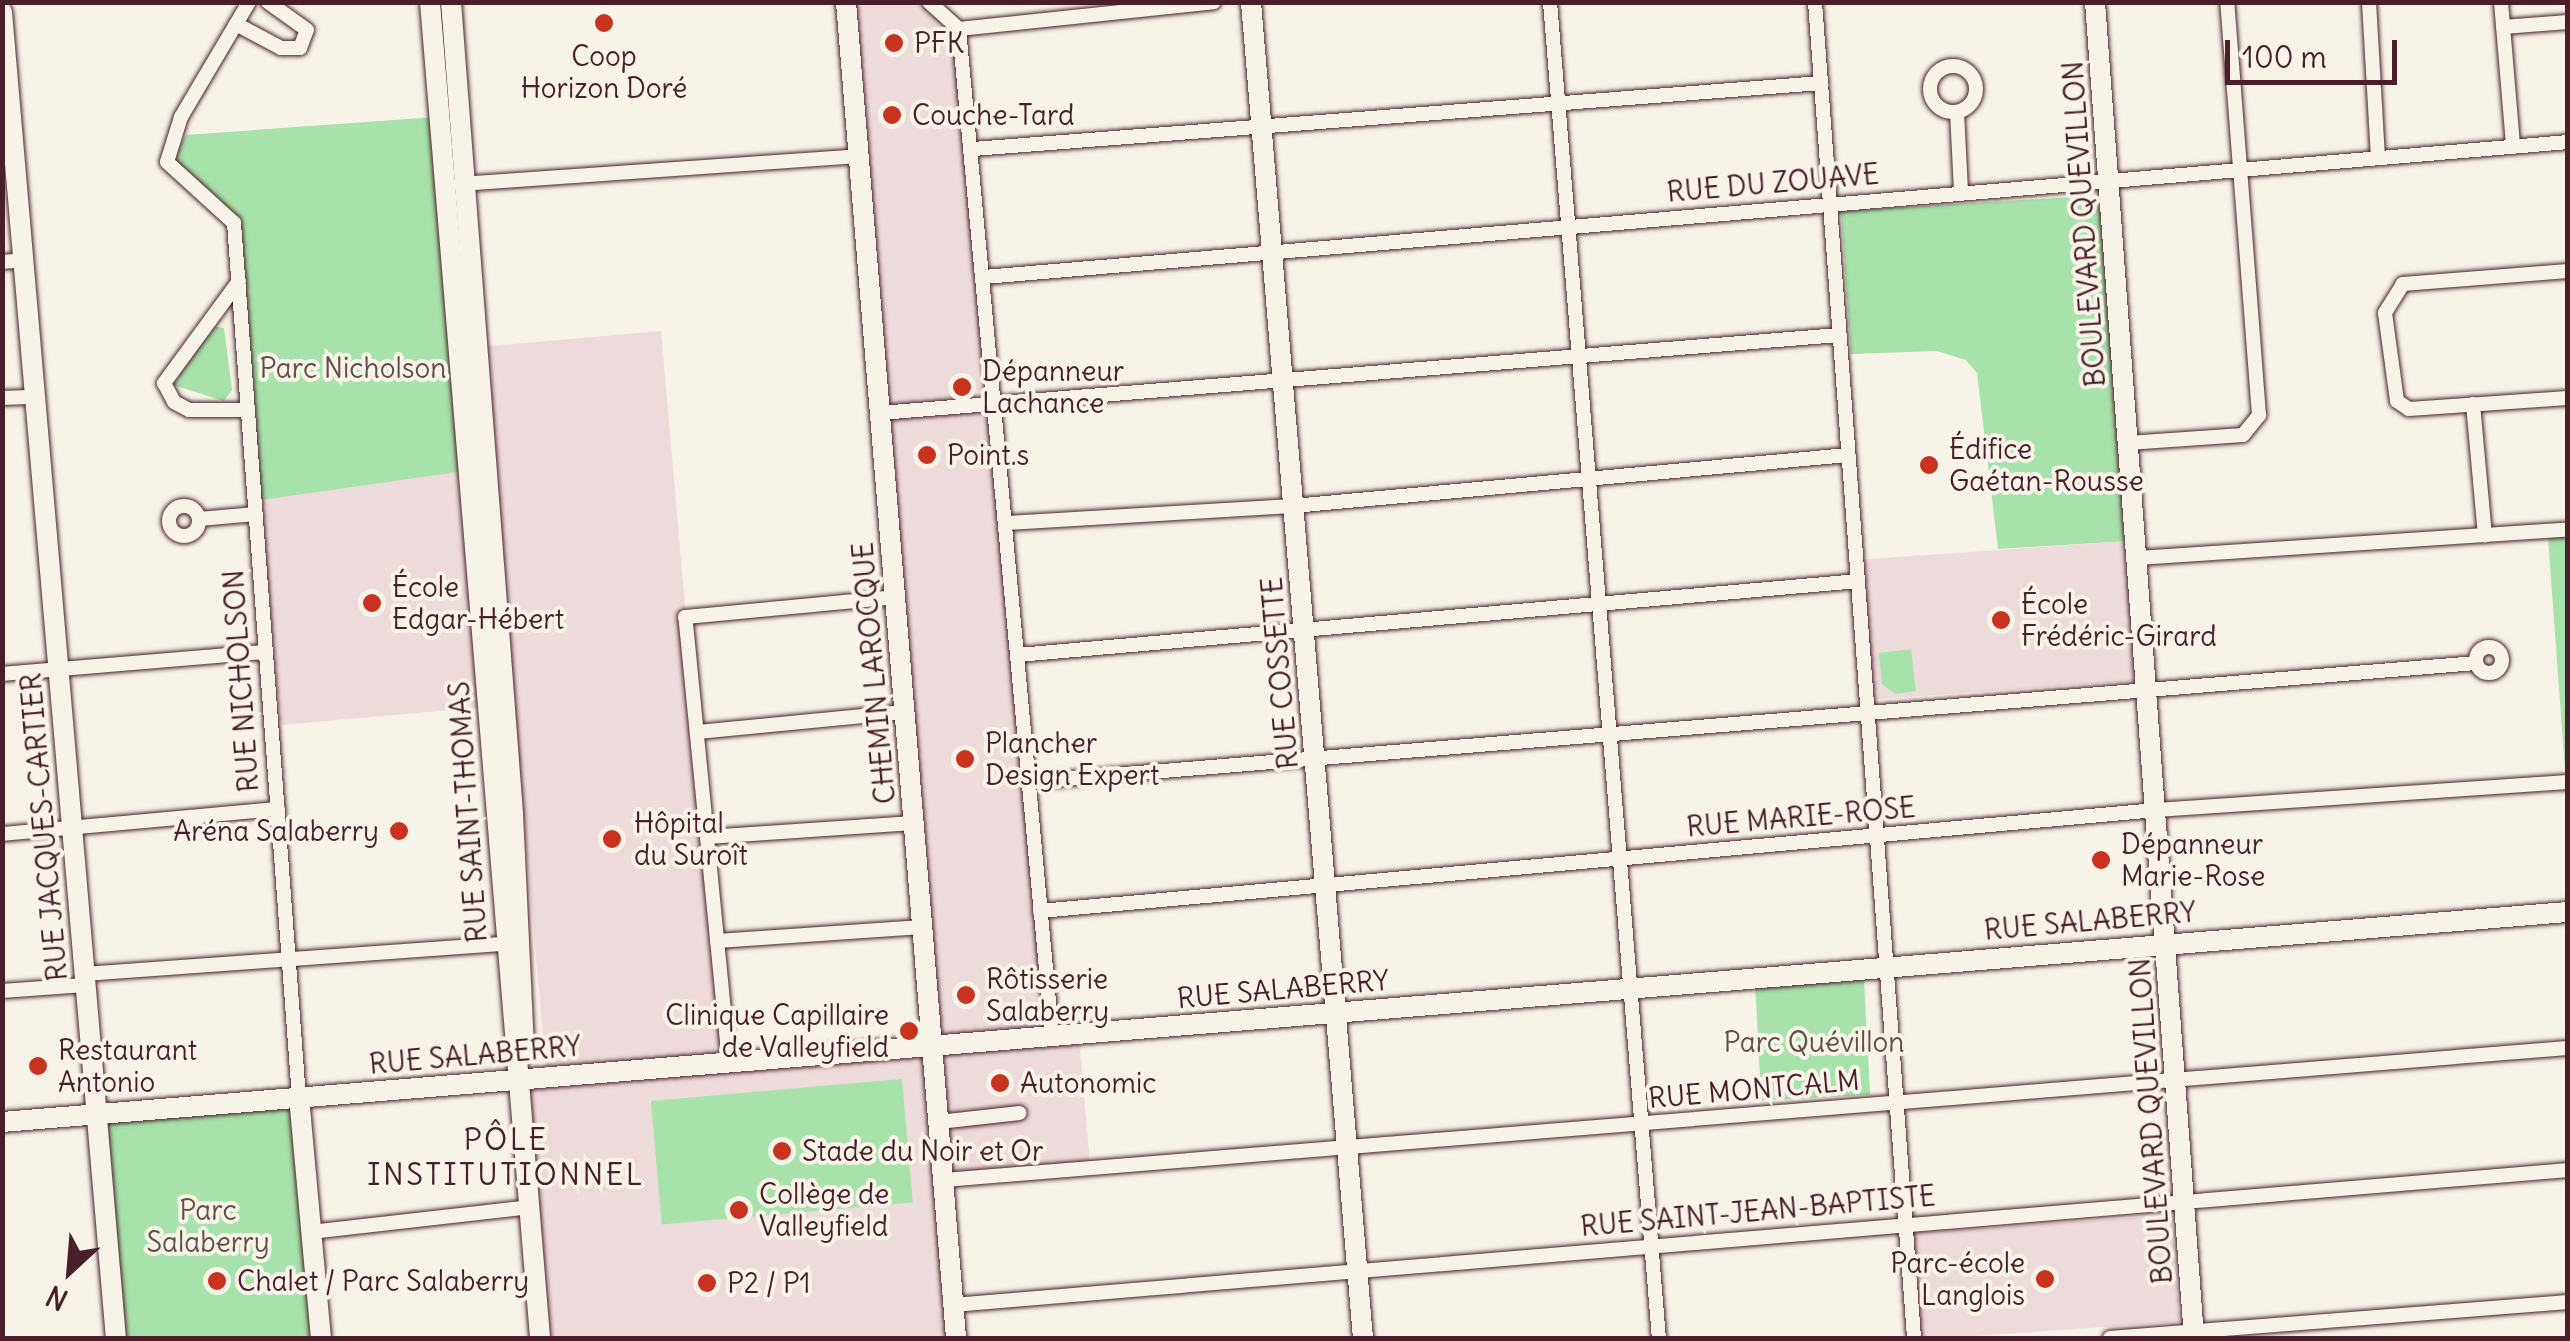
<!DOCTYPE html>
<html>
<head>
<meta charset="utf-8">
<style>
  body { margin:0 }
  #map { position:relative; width:2570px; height:1341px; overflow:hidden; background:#f7f3e8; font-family:Delius,sans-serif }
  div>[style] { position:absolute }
  .built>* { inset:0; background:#eddbdb; transform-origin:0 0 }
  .green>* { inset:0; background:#a6e2a9; transform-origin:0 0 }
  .roads { filter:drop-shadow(0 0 2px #4a1f2b) drop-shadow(0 0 2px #4a1f2b) }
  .street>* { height:14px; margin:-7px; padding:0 7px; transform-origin:7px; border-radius:7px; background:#f7f3e8 }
  .street>.ring { margin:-7px; padding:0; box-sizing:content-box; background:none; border:14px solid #f7f3e8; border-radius:50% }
  .secondary>* { height:20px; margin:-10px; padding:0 10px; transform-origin:10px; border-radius:10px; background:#f7f3e8 }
  .dots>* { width:28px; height:28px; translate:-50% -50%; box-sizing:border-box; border:5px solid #f7f3e8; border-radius:50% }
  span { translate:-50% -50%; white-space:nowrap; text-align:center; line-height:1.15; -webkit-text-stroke:8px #f7f3e8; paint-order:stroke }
  .poi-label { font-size:28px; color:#4a1f2b }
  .left { translate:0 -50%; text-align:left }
  .right { translate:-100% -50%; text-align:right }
  .street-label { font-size:28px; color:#4a1f2b }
  .park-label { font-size:28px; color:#61504a }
  .neighbourhood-label { font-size:30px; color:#4a1f2b; letter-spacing:2.5px }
  .frame { position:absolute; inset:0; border:5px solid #4a1f2b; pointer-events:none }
  .north { position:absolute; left:20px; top:1221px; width:100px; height:100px; -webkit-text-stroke:8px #f7f3e8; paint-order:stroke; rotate:206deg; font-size:28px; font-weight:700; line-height:40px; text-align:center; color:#4a1f2b }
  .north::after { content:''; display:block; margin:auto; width:35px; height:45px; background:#4a1f2b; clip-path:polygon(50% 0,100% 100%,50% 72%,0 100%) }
  .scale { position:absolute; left:2225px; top:40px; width:172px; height:45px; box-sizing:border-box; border:5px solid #4a1f2b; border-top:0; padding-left:12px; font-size:30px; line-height:35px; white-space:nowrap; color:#4a1f2b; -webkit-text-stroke:8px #f7f3e8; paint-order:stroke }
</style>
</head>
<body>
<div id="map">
  <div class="built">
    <div style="clip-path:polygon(853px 3px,940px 3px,952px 13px,963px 42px,1046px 1031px,1078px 1028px,1090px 1163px,951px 1172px)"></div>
    <div style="left:661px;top:331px;width:734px;height:179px;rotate:85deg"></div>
    <div style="left:464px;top:471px;width:237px;height:205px;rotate:85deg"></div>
    <div style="left:2128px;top:541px;width:140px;height:266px;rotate:86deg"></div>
    <div style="left:930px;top:1050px;width:289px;height:405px;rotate:85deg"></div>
    <div style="left:2172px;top:1215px;width:107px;height:265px;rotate:86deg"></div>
  </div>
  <div class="green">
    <div style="clip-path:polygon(436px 117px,464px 471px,261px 500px,239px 221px,171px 169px,173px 158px,186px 135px)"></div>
    <div style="clip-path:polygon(2089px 196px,2101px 211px,2128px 541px,1998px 549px,1977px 373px,1966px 360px,1937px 351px,1851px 354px,1841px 211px)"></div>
    <div style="clip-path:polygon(213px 326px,224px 328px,232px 390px,224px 401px,173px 385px)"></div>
    <div style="clip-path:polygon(2567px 536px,2568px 768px,2565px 769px,2548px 538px)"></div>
    <div style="clip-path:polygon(1911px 649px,1916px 691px,1895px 694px,1882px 684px,1879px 653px)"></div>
    <div style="left:1864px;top:979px;width:116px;height:109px;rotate:87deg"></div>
    <div style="left:902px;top:1079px;width:124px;height:252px;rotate:85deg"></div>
    <div style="left:299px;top:1097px;width:242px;height:204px;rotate:85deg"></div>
  </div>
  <div class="roads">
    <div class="street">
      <div style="left:249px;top:2px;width:134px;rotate:120.6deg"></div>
      <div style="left:181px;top:117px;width:47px;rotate:107.3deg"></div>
      <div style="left:167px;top:162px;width:91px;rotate:42.3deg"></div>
      <div style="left:234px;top:223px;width:876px;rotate:85.75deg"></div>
      <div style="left:929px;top:2px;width:40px;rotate:42deg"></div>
      <div style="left:959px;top:29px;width:256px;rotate:-6deg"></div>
      <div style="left:1550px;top:2px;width:1340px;rotate:85.34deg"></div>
      <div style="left:1815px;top:2px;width:1340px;rotate:85.76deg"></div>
      <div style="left:2369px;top:2px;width:154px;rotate:86.7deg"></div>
      <div style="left:2501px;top:2px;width:144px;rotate:85.2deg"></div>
      <div style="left:236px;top:24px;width:51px;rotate:28.1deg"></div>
      <div style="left:281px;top:48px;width:19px"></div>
      <div style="left:300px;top:48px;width:19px;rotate:-69deg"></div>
      <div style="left:307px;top:30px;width:48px;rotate:-144.3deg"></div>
      <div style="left:2503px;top:27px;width:65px;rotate:-4.4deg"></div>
      <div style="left:959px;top:29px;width:1009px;rotate:84.71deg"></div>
      <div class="ring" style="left:1930px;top:66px;width:32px;height:32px"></div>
      <div style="left:1957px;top:112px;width:80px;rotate:87.1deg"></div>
      <div style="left:973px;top:149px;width:851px;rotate:-4.45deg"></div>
      <div style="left:460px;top:184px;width:400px;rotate:-4deg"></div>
      <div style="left:2px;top:262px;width:21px;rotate:-5deg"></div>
      <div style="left:2568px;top:271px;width:166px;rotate:175.5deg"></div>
      <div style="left:2403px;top:284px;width:34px;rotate:122deg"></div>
      <div style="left:2385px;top:313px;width:89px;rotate:82.2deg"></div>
      <div style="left:2397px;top:401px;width:14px;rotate:34deg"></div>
      <div style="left:2409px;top:409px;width:159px;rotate:-4deg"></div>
      <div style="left:984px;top:277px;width:1590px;rotate:-4.87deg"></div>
      <div style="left:239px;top:281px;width:127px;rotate:126.3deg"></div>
      <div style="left:164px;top:383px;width:21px;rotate:62deg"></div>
      <div style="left:174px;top:402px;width:17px;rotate:28deg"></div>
      <div style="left:189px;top:410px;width:58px"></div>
      <div style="left:2px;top:398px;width:33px;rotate:-2deg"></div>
      <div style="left:2473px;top:404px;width:132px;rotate:84.8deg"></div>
      <div style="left:880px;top:413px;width:962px;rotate:-4.65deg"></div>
      <div style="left:2128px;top:443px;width:115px;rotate:-4deg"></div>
      <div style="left:2243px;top:435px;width:26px;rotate:-51deg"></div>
      <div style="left:2259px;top:415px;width:414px;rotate:-94.4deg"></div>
      <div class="ring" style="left:169px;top:506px;width:16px;height:16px"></div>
      <div style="left:199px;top:519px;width:57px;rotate:-5deg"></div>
      <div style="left:1006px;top:523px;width:288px;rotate:-3.4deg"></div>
      <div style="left:1293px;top:506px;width:557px;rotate:-5.25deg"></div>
      <div style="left:2137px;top:558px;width:432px;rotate:-3.8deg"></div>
      <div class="ring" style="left:2476px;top:647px;width:12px;height:12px"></div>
      <div style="left:1018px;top:655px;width:843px;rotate:-5.03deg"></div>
      <div style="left:2px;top:674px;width:265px;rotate:-4.8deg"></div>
      <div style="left:697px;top:732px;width:209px;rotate:-5.5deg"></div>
      <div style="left:1029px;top:782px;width:1451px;rotate:-4.7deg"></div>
      <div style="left:2px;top:834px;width:277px;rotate:-5.2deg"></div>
      <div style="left:707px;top:837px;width:207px;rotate:-3.9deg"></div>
      <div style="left:1040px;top:911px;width:1121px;rotate:-5.17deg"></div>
      <div style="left:2156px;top:810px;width:413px;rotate:-3.9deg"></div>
      <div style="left:717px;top:941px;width:206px;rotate:-3.9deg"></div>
      <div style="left:84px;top:974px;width:422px;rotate:-4.1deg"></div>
      <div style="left:2px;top:991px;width:83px;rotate:-4.1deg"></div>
      <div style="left:729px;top:1062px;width:447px;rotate:-95.6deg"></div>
      <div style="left:685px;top:617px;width:211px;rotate:-5.4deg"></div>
      <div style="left:939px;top:1122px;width:81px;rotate:-6.4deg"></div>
      <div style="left:944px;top:1180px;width:1629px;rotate:-4.65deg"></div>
      <div style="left:311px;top:1232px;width:221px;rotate:-6.5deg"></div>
      <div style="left:953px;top:1305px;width:1621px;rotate:-4.78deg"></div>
      <div style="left:2110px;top:1338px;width:459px;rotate:-4.5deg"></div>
    </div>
    <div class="secondary">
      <div style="left:430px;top:2px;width:1341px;rotate:85.29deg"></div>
      <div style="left:451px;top:2px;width:814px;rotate:85.63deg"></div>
      <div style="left:513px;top:814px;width:234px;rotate:87.3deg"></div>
      <div style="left:846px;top:2px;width:1341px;rotate:85.29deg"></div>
      <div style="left:1251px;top:2px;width:1341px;rotate:85.21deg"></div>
      <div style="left:2095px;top:2px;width:1340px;rotate:85.76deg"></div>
      <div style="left:2px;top:12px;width:1331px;rotate:85.09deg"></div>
      <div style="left:299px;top:1097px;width:242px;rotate:84.8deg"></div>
      <div style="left:2px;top:1122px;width:2575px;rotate:-4.68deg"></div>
    </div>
  </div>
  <div class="dots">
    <div style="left:604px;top:23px;background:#c8321e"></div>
    <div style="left:894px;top:43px;background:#c8321e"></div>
    <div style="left:892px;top:115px;background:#c8321e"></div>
    <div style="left:962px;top:387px;background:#c8321e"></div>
    <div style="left:927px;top:455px;background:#c8321e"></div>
    <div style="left:1929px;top:465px;background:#c8321e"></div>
    <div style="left:372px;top:603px;background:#c8321e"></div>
    <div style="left:2001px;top:620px;background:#c8321e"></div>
    <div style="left:965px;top:759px;background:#c8321e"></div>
    <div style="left:399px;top:831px;background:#c8321e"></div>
    <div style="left:612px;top:839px;background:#c8321e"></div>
    <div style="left:2101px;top:860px;background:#c8321e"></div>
    <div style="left:966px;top:995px;background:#c8321e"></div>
    <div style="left:909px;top:1031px;background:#c8321e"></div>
    <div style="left:38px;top:1066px;background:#c8321e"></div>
    <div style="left:1000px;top:1083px;background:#c8321e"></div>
    <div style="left:782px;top:1151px;background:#c8321e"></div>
    <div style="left:739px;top:1210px;background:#c8321e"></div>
    <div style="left:2045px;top:1279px;background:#c8321e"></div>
    <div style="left:217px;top:1281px;background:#c8321e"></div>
    <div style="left:707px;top:1283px;background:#c8321e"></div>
  </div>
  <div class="poi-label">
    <span class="left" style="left:914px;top:43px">PFK</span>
    <span style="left:604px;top:72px">Coop<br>Horizon Doré</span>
    <span class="left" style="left:912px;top:115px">Couche-Tard</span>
    <span class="left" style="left:982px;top:387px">Dépanneur<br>Lachance</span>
    <span class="left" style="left:1949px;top:465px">Édifice<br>Gaétan-Rousse</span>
    <span class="left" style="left:947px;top:455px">Point.s</span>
    <span class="left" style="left:392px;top:603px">École<br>Edgar-Hébert</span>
    <span class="left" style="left:2021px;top:620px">École<br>Frédéric-Girard</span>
    <span class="left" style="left:985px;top:759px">Plancher<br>Design Expert</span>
    <span class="left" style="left:634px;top:839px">Hôpital<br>du Suroît</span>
    <span class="right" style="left:379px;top:831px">Aréna Salaberry</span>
    <span class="left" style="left:2121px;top:860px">Dépanneur<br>Marie-Rose</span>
    <span class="left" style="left:986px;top:995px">Rôtisserie<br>Salaberry</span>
    <span class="right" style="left:889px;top:1031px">Clinique Capillaire<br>de Valleyfield</span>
    <span class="left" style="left:58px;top:1066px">Restaurant<br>Antonio</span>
    <span class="left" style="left:1020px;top:1083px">Autonomic</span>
    <span class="left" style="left:802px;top:1151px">Stade du Noir et Or</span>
    <span class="left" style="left:759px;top:1210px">Collège de<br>Valleyfield</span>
    <span class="right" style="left:2025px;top:1279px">Parc-école<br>Langlois</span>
    <span class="left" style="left:237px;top:1281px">Chalet / Parc Salaberry</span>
    <span class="left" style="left:727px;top:1283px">P2 / P1</span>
  </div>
  <div class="street-label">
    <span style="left:1773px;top:183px;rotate:-5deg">RUE DU ZOUAVE</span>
    <span style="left:2084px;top:224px;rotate:-94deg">BOULEVARD QUEVILLON</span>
    <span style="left:874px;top:673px;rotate:-95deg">CHEMIN LAROCQUE</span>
    <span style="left:1280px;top:673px;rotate:-95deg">RUE COSSETTE</span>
    <span style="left:241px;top:681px;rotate:-94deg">RUE NICHOLSON</span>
    <span style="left:468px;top:812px;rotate:-94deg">RUE SAINT-THOMAS</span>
    <span style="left:1801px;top:817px;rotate:-5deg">RUE MARIE-ROSE</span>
    <span style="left:44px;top:827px;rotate:-95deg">RUE JACQUES-CARTIER</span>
    <span style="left:2090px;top:921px;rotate:-5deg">RUE SALABERRY</span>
    <span style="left:1283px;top:989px;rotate:-5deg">RUE SALABERRY</span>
    <span style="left:475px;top:1055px;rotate:-5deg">RUE SALABERRY</span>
    <span style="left:1754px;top:1089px;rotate:-5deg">RUE MONTCALM</span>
    <span style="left:2151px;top:1121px;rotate:-94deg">BOULEVARD QUEVILLON</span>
    <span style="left:1758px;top:1211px;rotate:-5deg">RUE SAINT-JEAN-BAPTISTE</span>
  </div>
  <div class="park-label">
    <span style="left:353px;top:368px">Parc Nicholson</span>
    <span style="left:1814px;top:1042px">Parc Quévillon</span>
    <span style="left:208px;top:1226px">Parc<br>Salaberry</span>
  </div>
  <div class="neighbourhood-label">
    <span style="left:506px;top:1156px">PÔLE<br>INSTITUTIONNEL</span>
  </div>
  <div class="frame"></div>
  <div class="north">N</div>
  <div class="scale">100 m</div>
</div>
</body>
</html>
